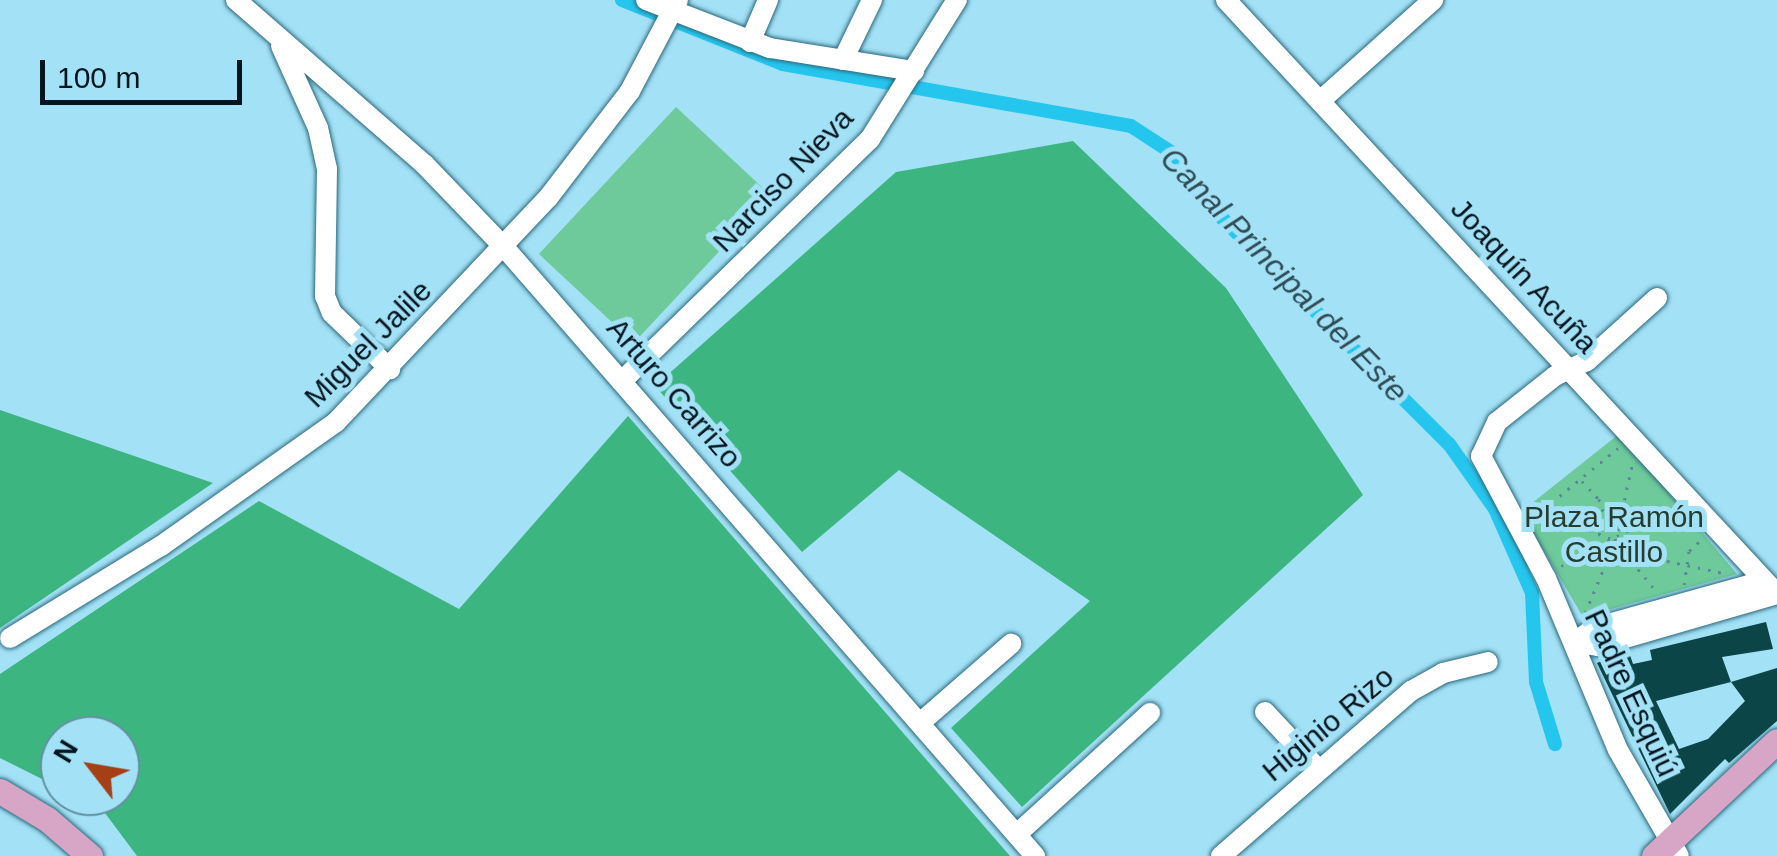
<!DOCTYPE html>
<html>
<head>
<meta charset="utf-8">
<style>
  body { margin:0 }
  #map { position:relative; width:1777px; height:856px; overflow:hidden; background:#a3e1f6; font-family:Arial,sans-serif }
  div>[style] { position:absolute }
  .green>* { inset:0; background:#6ec99b; transform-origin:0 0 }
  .forest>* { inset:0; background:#3cb580 }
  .canal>* { height:14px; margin:-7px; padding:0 7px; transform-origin:7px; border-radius:7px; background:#25c6ee }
  .building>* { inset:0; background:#0c4548 }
  .path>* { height:2.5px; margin-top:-1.25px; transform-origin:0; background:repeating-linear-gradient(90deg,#5b8897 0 2.5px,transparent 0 10.5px) }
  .roads { filter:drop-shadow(0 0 2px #2b687b) drop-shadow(0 0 2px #2b687b) }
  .minor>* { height:20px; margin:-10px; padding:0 10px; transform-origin:10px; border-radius:10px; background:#fff }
  .major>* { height:25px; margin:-12.5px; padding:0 12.5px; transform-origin:12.5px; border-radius:12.5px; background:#d7a6c7 }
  span { translate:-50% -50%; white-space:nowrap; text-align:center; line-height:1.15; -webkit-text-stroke:10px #a3e1f6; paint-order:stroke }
  .street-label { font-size:30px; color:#00161e }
  .park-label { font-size:30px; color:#253e31 }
  .water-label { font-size:32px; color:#2e4c56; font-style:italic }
  .north { position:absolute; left:40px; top:716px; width:100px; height:100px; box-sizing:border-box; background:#a3e1f6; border:2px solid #6290a0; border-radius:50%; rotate:301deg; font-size:28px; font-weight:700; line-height:40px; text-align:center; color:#00161e }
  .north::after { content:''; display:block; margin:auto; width:35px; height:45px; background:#a53f15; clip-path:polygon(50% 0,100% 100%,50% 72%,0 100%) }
  .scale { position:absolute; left:40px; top:60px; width:202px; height:45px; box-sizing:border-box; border:5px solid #00161e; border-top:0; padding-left:12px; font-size:30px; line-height:35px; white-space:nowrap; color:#00161e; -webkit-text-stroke:8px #a3e1f6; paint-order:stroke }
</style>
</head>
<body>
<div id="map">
  <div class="green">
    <div style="left:676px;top:107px;width:130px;height:201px;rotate:43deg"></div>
    <div style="clip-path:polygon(1619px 434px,1737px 574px,1583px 617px,1521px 512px)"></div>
  </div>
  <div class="forest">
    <div style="clip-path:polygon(1073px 141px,1226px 288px,1363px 495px,1022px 807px,951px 728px,1090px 601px,899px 470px,802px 552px,655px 386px,896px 172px)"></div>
    <div style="clip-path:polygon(0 410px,213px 483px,0 628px)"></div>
    <div style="clip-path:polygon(628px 416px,1010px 856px,137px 856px,102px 809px,76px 796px,120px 796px,120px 736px,60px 736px,60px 788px,0 758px,0 674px,259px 501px,459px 609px)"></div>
  </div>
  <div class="canal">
    <div style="left:622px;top:0;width:173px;rotate:21.7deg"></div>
    <div style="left:783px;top:64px;width:353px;rotate:10.1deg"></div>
    <div style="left:1131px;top:126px;width:51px;rotate:33.1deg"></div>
    <div style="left:1174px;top:154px;width:81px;rotate:53deg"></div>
    <div style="left:1223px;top:219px;width:319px;rotate:44.9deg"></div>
    <div style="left:1449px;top:444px;width:80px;rotate:54.7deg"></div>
    <div style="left:1495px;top:509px;width:92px;rotate:66.2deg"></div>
    <div style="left:1532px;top:593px;width:89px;rotate:87.4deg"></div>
    <div style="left:1536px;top:682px;width:65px;rotate:73deg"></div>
  </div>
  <div class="building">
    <div style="clip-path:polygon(1766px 622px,1773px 649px,1722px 657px,1731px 682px,1656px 701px,1679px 749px,1708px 739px,1745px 701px,1731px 682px,1777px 668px,1777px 721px,1729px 763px,1725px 759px,1670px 814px,1597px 663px,1615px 655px,1630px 655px,1633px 664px,1652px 660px,1650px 650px)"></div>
  </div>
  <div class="path">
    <div style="left:1582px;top:481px;width:25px;rotate:47deg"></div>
    <div style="left:1599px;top:499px;width:41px;rotate:70.3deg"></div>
    <div style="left:1535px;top:516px;width:35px;rotate:10deg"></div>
    <div style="left:1569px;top:522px;width:105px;rotate:21.7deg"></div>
    <div style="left:1667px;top:561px;width:62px;rotate:12deg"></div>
    <div style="left:1535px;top:516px;width:107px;rotate:-39.3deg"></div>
    <div style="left:1618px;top:545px;width:61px;rotate:50.3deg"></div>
    <div style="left:1561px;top:566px;width:98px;rotate:-28.1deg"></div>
    <div style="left:1647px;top:520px;width:31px;rotate:-9deg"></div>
    <div style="left:1684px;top:585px;width:34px;rotate:-82deg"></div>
    <div style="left:1689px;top:551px;width:16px;rotate:-43deg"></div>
    <div style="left:1585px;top:613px;width:78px;rotate:-67.4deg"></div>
    <div style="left:1615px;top:541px;width:78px;rotate:-77.4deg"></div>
  </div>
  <div class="roads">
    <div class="minor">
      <div style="left:236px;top:0;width:251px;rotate:41.1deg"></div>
      <div style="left:425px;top:165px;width:114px;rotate:46.1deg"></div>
      <div style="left:504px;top:247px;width:808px;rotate:48.91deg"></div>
      <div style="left:646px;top:0;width:133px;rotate:21.2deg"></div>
      <div style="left:770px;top:48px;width:146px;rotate:9.1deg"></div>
      <div style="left:1226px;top:0;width:810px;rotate:47.15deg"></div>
      <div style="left:750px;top:42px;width:46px;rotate:-66.8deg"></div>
      <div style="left:281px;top:46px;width:90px;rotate:65.7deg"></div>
      <div style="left:318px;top:128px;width:42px;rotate:77.6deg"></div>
      <div style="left:327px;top:169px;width:127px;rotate:90.9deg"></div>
      <div style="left:325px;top:296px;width:18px;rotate:68deg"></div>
      <div style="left:332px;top:313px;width:81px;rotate:44deg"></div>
      <div style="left:843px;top:60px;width:67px;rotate:-64.2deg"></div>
      <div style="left:1320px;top:101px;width:152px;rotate:-41.8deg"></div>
      <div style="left:1657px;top:298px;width:94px;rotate:138deg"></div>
      <div style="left:1587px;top:361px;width:35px;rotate:155deg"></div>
      <div style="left:1555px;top:376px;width:74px;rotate:141.6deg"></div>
      <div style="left:1497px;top:422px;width:38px;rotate:115deg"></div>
      <div style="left:1481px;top:456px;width:138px;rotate:62deg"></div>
      <div style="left:1546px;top:578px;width:186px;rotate:67.3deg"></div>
      <div style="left:1618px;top:750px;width:122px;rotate:60.1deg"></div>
      <div style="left:624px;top:379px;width:344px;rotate:-44.3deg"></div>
      <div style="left:870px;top:139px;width:164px;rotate:-58deg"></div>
      <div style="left:10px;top:638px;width:177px;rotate:-31.4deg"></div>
      <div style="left:161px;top:546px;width:214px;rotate:-35.3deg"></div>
      <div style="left:336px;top:422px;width:308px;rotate:-46.6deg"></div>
      <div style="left:548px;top:198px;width:135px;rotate:-52.5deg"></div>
      <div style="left:630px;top:91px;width:103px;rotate:-62.2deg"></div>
      <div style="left:1574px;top:643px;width:25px;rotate:-37deg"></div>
      <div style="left:1594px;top:628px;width:161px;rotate:-15.5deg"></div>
      <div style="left:1749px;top:585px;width:26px;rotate:18deg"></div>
      <div style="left:1574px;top:643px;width:24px;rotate:7deg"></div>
      <div style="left:1598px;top:646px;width:186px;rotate:-16.2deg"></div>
      <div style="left:1265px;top:712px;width:78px;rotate:47.1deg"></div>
      <div style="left:920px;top:723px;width:121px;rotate:-41deg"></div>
      <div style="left:1017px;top:834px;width:180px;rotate:-42.3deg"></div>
      <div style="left:1221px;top:856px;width:252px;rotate:-41deg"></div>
      <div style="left:1411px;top:691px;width:37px;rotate:-29deg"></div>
      <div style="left:1443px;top:673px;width:46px;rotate:-13.7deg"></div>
    </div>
    <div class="major">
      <div style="left:0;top:791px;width:55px;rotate:30.8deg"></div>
      <div style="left:47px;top:819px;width:57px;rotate:40.7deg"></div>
      <div style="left:1654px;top:856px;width:168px;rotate:-43.1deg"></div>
    </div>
  </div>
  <div class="street-label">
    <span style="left:783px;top:180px;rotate:-46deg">Narciso Nieva</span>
    <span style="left:1524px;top:276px;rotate:47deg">Joaquín Acuña</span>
    <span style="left:368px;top:344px;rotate:-45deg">Miguel Jalile</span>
    <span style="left:674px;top:393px;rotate:49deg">Arturo Carrizo</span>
    <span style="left:1631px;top:693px;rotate:65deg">Padre Esquiú</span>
    <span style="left:1328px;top:724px;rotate:-40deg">Higinio Rizo</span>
  </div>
  <div class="park-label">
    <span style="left:1614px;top:534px">Plaza Ramón<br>Castillo</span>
  </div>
  <div class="water-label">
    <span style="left:1284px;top:275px;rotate:46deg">Canal Principal del Este</span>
  </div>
  <div class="north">N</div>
  <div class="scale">100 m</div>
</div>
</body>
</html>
